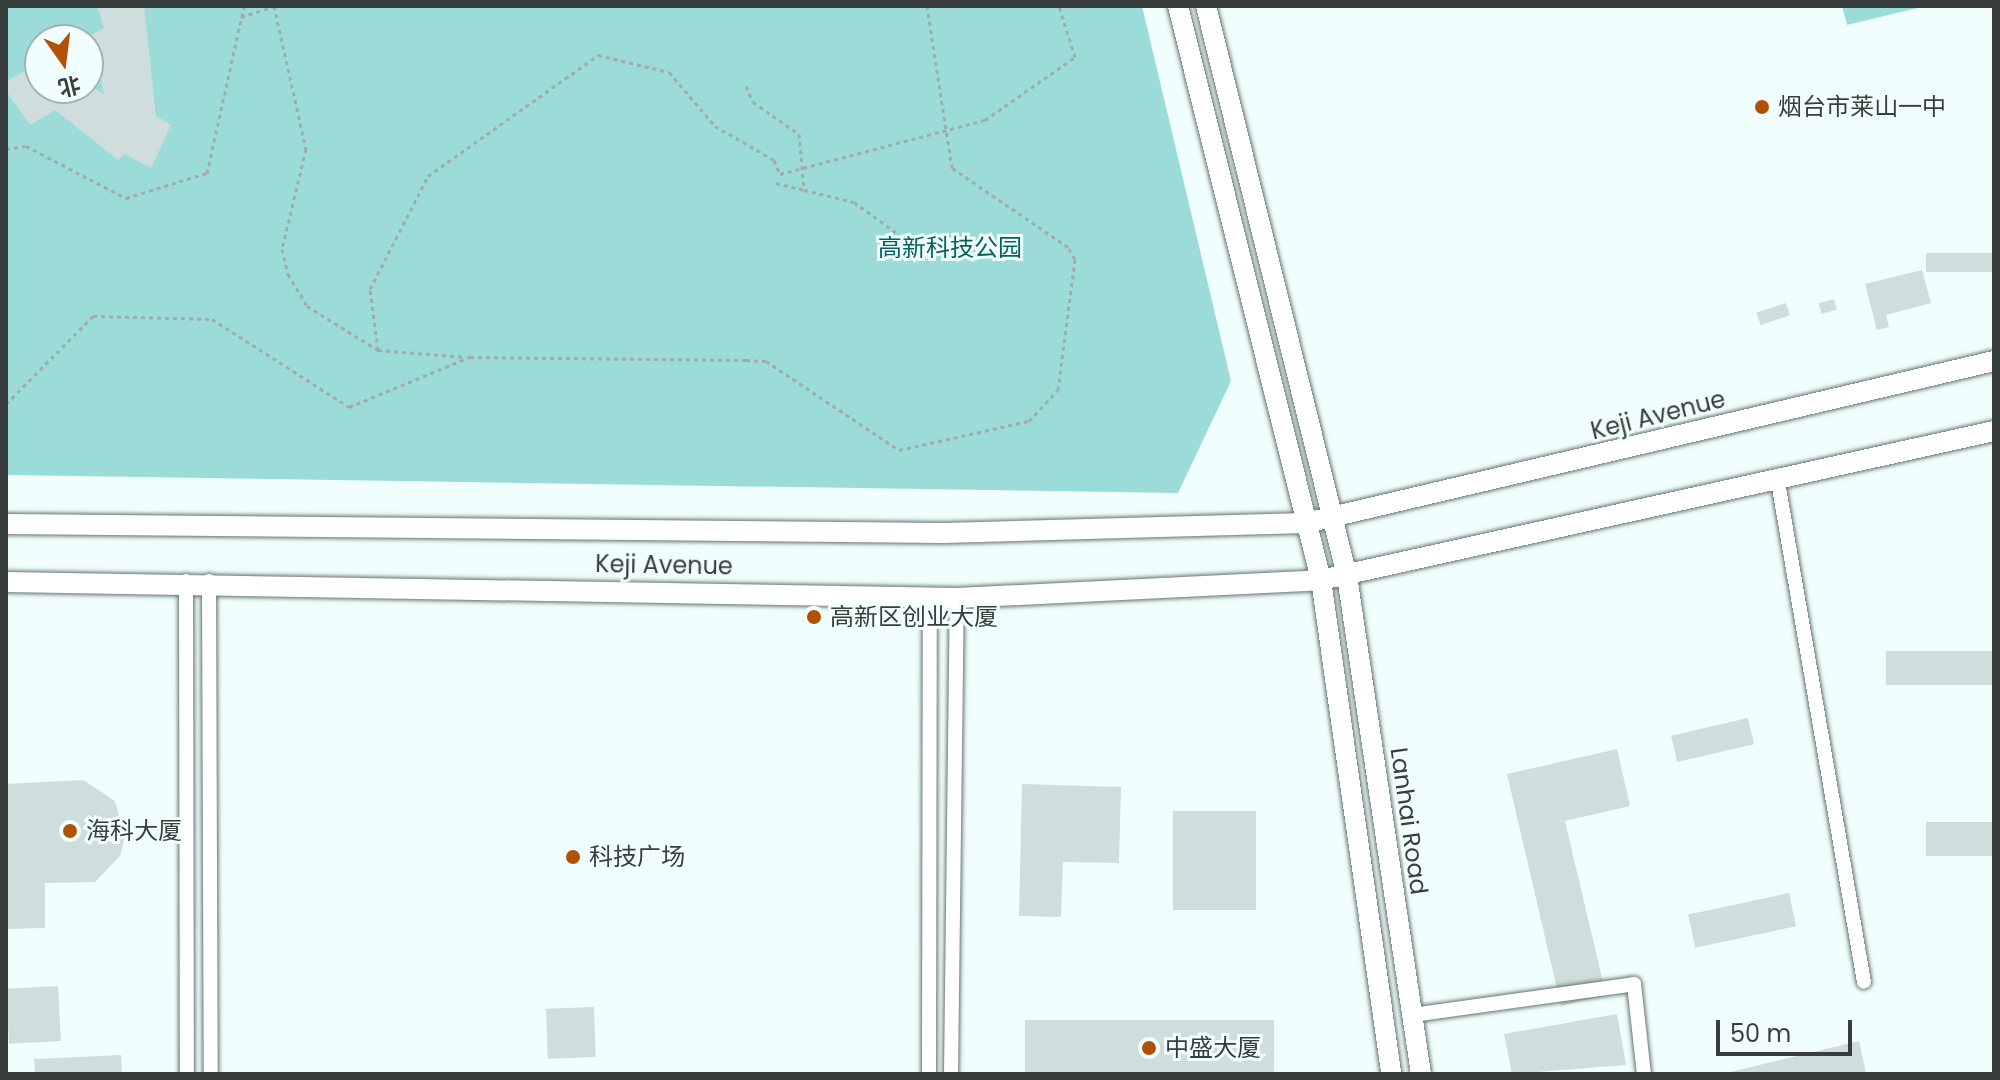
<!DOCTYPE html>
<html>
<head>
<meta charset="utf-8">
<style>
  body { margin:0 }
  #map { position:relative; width:2000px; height:1080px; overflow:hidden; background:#f0fffe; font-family:Poppins,"Noto Sans SC",sans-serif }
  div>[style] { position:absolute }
  .green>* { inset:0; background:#9bdcd9 }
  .building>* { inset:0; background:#cfdddc; transform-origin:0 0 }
  .path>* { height:3px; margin-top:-1.5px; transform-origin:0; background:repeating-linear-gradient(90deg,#a0abaa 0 4px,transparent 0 8px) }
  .roads { filter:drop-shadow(0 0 2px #677473) drop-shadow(0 0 2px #677473) }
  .street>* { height:14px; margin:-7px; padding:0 7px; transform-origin:7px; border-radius:7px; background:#fff }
  .secondary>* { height:20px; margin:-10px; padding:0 10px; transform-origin:10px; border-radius:10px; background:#fff }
  .dots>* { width:22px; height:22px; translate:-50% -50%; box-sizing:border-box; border:4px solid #f0fffe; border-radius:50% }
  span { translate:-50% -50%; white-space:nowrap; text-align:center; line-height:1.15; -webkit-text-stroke:6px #f0fffe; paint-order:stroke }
  .poi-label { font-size:24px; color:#383e3d }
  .left { translate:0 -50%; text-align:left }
  .park-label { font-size:24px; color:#066160 }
  .street-label { font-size:24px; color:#383e3d }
  .frame { position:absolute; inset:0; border:8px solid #383e3d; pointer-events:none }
  .north { position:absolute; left:24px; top:24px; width:80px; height:80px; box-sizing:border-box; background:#f0fffe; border:2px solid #a6b2b1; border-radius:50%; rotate:166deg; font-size:22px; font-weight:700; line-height:32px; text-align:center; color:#383e3d }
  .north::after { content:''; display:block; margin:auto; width:28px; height:36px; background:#b05106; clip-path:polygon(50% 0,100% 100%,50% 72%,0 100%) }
  .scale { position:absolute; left:1716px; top:1020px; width:136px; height:36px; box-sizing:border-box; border:4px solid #383e3d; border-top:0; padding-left:10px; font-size:24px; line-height:28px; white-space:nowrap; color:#383e3d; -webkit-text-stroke:6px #f0fffe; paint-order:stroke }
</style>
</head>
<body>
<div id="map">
  <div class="green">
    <div style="clip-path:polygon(evenodd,6px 6px,1142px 6px,1231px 381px,1178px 493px,6px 475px,6px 6px,40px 40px,88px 40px,88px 88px,40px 88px,40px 40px)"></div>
    <div style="clip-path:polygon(1842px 6px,1926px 6px,1847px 25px)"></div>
  </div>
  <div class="building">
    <div style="clip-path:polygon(97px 6px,144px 6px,156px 116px,171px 125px,151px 168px,124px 154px,118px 160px,55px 110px,30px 125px,6px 91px,6px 81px,40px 63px,40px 88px,88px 85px,104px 94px,99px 69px,88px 78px,88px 40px,82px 40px,104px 28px)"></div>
    <div style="left:1994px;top:253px;width:19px;height:68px;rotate:90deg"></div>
    <div style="clip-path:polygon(1922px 270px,1931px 303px,1886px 315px,1889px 327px,1877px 330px,1865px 284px)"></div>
    <div style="left:1834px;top:299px;width:11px;height:16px;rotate:75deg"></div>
    <div style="left:1786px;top:303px;width:13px;height:31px;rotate:72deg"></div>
    <div style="left:1994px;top:651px;width:34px;height:108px;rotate:90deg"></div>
    <div style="left:1748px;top:718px;width:27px;height:79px;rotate:77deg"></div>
    <div style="clip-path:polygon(1617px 749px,1630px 806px,1565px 821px,1606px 995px,1561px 1006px,1507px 774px)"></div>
    <div style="clip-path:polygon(83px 780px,115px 801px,125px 837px,120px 856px,95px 882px,45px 883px,45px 928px,6px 929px,6px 784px)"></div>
    <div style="clip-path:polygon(1022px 784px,1121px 787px,1119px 863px,1063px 862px,1061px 917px,1019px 916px)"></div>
    <div style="left:1173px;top:811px;width:83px;height:99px"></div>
    <div style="left:1994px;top:822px;width:34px;height:68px;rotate:90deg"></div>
    <div style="left:1789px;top:893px;width:34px;height:103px;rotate:78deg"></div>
    <div style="left:58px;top:986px;width:55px;height:52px;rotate:87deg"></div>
    <div style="left:594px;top:1007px;width:50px;height:48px;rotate:88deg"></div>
    <div style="clip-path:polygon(1617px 1014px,1626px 1065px,1512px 1074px,1504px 1034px)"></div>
    <div style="left:1025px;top:1020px;width:249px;height:54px"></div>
    <div style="clip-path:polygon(1859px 1041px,1866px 1073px,1726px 1074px,1726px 1073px)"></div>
    <div style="clip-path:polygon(121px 1055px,122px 1074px,35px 1074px,34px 1059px)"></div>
  </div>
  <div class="path">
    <div style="left:274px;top:6px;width:147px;rotate:77.4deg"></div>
    <div style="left:306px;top:149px;width:103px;rotate:103.5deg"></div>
    <div style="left:282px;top:249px;width:26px;rotate:77deg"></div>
    <div style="left:288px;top:274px;width:37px;rotate:59deg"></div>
    <div style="left:307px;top:306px;width:84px;rotate:31.8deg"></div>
    <div style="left:378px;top:350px;width:88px;rotate:4.5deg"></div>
    <div style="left:241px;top:17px;width:36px;rotate:-18deg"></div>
    <div style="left:746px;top:86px;width:17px;rotate:66deg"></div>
    <div style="left:753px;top:102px;width:56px;rotate:34.8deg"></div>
    <div style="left:799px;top:134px;width:56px;rotate:84.9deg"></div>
    <div style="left:804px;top:190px;width:51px;rotate:13.5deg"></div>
    <div style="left:854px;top:202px;width:54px;rotate:36deg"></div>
    <div style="left:6px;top:149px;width:20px;rotate:-9deg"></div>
    <div style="left:26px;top:146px;width:113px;rotate:27.5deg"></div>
    <div style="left:126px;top:198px;width:85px;rotate:-17.2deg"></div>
    <div style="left:207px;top:173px;width:171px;rotate:-77.5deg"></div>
    <div style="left:776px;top:183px;width:29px;rotate:14deg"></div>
    <div style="left:378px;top:350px;width:62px;rotate:-97.5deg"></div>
    <div style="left:370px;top:289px;width:127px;rotate:-62.8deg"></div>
    <div style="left:428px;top:176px;width:209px;rotate:-35.4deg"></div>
    <div style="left:598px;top:55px;width:73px;rotate:13.5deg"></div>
    <div style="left:669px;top:72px;width:71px;rotate:49.6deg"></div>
    <div style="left:715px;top:126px;width:68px;rotate:30deg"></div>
    <div style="left:774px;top:160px;width:15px;rotate:67deg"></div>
    <div style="left:780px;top:174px;width:212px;rotate:-14.8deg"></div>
    <div style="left:985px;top:120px;width:110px;rotate:-35deg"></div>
    <div style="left:1075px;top:57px;width:53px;rotate:-107.4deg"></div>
    <div style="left:6px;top:404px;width:124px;rotate:-45.3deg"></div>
    <div style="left:93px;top:316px;width:119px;rotate:1.4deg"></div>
    <div style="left:212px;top:319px;width:163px;rotate:32.7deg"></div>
    <div style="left:349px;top:407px;width:131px;rotate:-22.5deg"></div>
    <div style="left:470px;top:357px;width:276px;rotate:0.6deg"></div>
    <div style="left:746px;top:360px;width:20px;rotate:3deg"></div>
    <div style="left:766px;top:361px;width:160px;rotate:33.8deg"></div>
    <div style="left:899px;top:450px;width:133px;rotate:-12.6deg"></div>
    <div style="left:1029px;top:421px;width:42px;rotate:-46.9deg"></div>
    <div style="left:1058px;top:390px;width:132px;rotate:-82.6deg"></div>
    <div style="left:1075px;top:259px;width:14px;rotate:-120deg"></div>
    <div style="left:1068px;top:247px;width:140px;rotate:-145.7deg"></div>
    <div style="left:952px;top:168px;width:164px;rotate:-98.8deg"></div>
  </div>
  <div class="roads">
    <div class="street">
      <div style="left:1778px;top:482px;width:507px;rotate:80.24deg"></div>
      <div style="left:186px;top:581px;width:493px;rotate:89.9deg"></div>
      <div style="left:209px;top:581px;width:493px;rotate:89.8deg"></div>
      <div style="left:1412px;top:1015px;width:224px;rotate:-7.9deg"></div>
      <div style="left:1634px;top:984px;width:91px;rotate:83.7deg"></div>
      <div style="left:929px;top:1074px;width:477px;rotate:-89.9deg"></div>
      <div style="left:951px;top:1074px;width:476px;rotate:-89.3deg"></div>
    </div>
    <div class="secondary">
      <div style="left:1178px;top:6px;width:592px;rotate:76.01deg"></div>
      <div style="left:1321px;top:580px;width:499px;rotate:81.9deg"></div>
      <div style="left:1206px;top:6px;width:587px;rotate:76.11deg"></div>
      <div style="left:1347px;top:576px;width:503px;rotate:81.55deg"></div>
      <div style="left:6px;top:524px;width:938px;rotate:0.55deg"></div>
      <div style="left:944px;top:533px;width:362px;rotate:-1.6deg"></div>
      <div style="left:1306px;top:523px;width:707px;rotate:-13.25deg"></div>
      <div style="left:6px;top:582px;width:951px;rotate:0.96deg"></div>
      <div style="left:957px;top:598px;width:364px;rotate:-2.8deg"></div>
      <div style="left:1321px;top:580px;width:689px;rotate:-12.48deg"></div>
    </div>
  </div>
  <div class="dots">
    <div style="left:1762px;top:107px;background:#b05106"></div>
    <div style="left:814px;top:617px;background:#b05106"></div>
    <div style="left:70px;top:831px;background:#b05106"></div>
    <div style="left:573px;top:857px;background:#b05106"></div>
    <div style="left:1149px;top:1048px;background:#b05106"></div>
  </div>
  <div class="poi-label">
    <span class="left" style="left:1778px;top:107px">烟台市莱山一中</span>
    <span class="left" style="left:830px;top:617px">高新区创业大厦</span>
    <span class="left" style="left:86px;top:831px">海科大厦</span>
    <span class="left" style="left:589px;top:857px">科技广场</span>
    <span class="left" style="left:1165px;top:1048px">中盛大厦</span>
  </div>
  <div class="park-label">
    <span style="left:950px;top:248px">高新科技公园</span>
  </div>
  <div class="street-label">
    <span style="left:1658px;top:415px;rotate:-14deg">Keji Avenue</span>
    <span style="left:664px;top:565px;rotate:1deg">Keji Avenue</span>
    <span style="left:1409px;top:821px;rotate:82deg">Lanhai Road</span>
  </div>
  <div class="frame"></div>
  <div class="north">北</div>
  <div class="scale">50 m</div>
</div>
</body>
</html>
